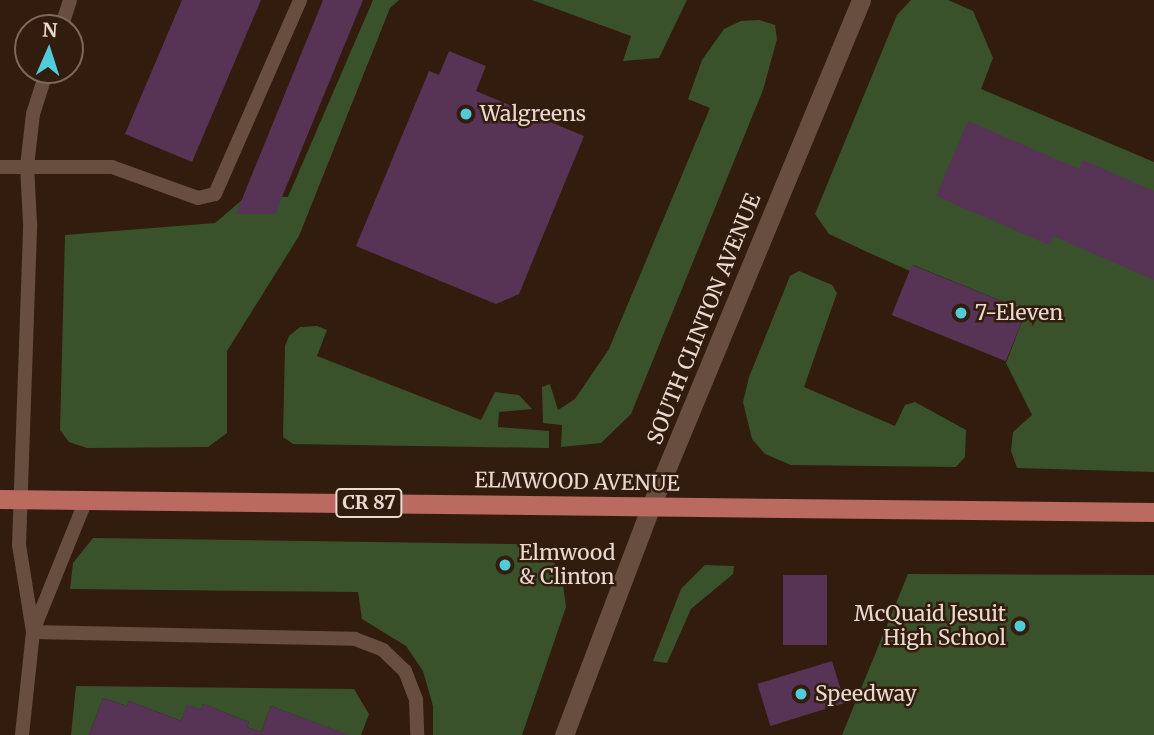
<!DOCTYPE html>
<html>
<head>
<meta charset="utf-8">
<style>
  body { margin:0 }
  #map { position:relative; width:1154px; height:735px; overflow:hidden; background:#321c0e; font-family:Merriweather,serif }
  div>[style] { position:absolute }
  .green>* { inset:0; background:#39522b }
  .building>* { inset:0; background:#573356; transform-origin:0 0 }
  .service>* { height:14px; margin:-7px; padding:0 7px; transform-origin:7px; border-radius:7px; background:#674e3e }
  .tertiary>* { height:19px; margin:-9.5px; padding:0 9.5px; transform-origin:9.5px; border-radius:9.5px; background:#674e3e }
  .primary>* { height:19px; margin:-9.5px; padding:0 9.5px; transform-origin:9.5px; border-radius:9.5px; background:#ba6a5e }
  .dots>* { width:19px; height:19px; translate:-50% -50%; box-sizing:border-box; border:4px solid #321c0e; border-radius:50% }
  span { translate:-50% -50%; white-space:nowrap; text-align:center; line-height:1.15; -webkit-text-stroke:5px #321c0e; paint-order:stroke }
  .shield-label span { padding:2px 5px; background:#321c0e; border:2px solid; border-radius:5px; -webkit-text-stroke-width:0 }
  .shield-label { font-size:19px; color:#eadad1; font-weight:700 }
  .poi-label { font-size:21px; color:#eadad1 }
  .left { translate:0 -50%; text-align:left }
  .right { translate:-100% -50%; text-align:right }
  .street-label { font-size:21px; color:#eadad1 }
  .north { position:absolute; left:14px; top:14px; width:70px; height:70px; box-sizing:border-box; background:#321c0e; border:2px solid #7c685c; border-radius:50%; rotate:3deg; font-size:19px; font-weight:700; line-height:28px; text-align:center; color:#eadad1 }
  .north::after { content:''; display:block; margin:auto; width:24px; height:32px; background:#52cbd9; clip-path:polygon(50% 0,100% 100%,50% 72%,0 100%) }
</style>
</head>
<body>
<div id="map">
  <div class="green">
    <div style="clip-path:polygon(373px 0,399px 0,390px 8px,299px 236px,227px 351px,227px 433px,208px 447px,87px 448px,69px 442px,60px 430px,65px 235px,215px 223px,248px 195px,288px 197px)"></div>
    <div style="clip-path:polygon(532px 0,687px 0,659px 58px,623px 61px,631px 36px)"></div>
    <div style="clip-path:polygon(948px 0,973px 11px,993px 58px,981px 89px,1154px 162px,1154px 472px,1017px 468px,1011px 451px,1013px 432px,1032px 415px,1006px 363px,1026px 311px,913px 265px,910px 271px,865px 251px,829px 234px,815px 214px,897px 15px,911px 0)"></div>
    <div style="clip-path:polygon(759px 20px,775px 25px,777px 39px,763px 90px,631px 414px,601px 443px,561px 447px,562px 425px,543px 423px,542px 387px,550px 384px,558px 410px,575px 399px,609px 349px,710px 108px,688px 99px,702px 60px,724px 29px,741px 21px)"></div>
    <div style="clip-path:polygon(799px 271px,832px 285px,837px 293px,804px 387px,895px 426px,905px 405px,915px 402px,966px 430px,965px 457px,956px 467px,791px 465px,765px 454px,752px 439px,743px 402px,749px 377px,790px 276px)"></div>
    <div style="clip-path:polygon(317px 326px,327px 330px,317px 356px,481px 420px,495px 392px,519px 395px,532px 409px,499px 412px,498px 427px,549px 431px,549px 448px,293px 444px,283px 437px,285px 346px,289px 336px,300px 327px)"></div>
    <div style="clip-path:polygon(93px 538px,515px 544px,534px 549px,555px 564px,562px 577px,566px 607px,522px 735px,433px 735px,433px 706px,423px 671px,406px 646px,362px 619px,358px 592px,70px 589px,73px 563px)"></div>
    <div style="clip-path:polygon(705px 565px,734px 566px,733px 574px,691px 609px,667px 663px,653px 661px,681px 589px)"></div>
    <div style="clip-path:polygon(908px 574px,1154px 575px,1154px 735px,842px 735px)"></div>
    <div style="clip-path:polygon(76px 686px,354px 689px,369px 714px,361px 735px,348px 735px,271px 706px,261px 732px,247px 727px,249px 722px,203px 704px,201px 710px,187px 705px,181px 721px,129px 701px,127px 706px,103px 698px,89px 735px,71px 735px)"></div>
  </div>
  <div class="building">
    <div style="clip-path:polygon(182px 0,261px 0,192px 162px,125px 134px)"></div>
    <div style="clip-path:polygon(323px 0,363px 0,275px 214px,236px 214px)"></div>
    <div style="clip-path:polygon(449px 51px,486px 66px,476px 91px,584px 136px,519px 294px,496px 304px,356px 246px,429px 71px,439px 75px)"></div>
    <div style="clip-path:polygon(968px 121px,1079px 169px,1083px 160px,1154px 191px,1154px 280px,1053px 236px,1049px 245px,936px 196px)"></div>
    <div style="left:912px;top:265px;width:123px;height:54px;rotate:22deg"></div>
    <div style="left:783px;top:575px;width:44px;height:70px"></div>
    <div style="left:832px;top:661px;width:44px;height:78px;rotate:73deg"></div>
    <div style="clip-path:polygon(103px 698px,127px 706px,129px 701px,181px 721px,187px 704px,201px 710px,203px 704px,249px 722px,247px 727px,261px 732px,271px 706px,349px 735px,89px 735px)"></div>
  </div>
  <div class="service">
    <div style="left:61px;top:28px;width:29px;rotate:-72deg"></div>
    <div style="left:0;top:167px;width:112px"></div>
    <div style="left:112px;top:167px;width:91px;rotate:19.8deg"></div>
    <div style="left:198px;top:198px;width:17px;rotate:-13deg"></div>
    <div style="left:215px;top:194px;width:212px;rotate:-66.3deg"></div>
    <div style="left:33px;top:631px;width:141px;rotate:-68deg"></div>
    <div style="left:33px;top:632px;width:322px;rotate:1.2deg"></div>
    <div style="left:355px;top:639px;width:30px;rotate:21deg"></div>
    <div style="left:383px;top:650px;width:30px;rotate:44deg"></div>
    <div style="left:405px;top:671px;width:30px;rotate:69deg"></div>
    <div style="left:416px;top:699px;width:36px;rotate:88deg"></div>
    <div style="left:22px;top:735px;width:104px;rotate:-83.9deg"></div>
    <div style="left:33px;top:632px;width:88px;rotate:-99.1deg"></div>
    <div style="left:19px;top:545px;width:322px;rotate:-88deg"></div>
    <div style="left:30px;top:223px;width:57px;rotate:-93deg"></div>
    <div style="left:27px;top:166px;width:52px;rotate:-83.4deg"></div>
    <div style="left:33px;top:114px;width:46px;rotate:-72.3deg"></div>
  </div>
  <div class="tertiary">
    <div style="left:564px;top:735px;width:245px;rotate:-69.2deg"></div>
    <div style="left:651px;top:506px;width:548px;rotate:-67.46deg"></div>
  </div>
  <div class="primary">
    <div style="left:0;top:499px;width:1154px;rotate:0.65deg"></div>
  </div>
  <div class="dots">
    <div style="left:466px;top:114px;background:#52cbd9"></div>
    <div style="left:961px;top:313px;background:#52cbd9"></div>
    <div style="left:505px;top:565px;background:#52cbd9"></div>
    <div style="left:1020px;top:626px;background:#52cbd9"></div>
    <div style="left:801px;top:694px;background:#52cbd9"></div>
  </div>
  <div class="shield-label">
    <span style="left:369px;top:503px">CR 87</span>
  </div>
  <div class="poi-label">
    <span class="left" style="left:480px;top:114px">Walgreens</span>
    <span class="left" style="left:975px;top:313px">7-Eleven</span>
    <span class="left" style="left:519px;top:565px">Elmwood<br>&amp; Clinton</span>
    <span class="right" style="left:1006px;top:626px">McQuaid Jesuit<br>High School</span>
    <span class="left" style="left:815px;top:694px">Speedway</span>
  </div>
  <div class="street-label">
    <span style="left:704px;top:319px;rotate:-68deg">SOUTH CLINTON AVENUE</span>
    <span style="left:577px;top:482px;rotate:1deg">ELMWOOD AVENUE</span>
  </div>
  <div class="north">N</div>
</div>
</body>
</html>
